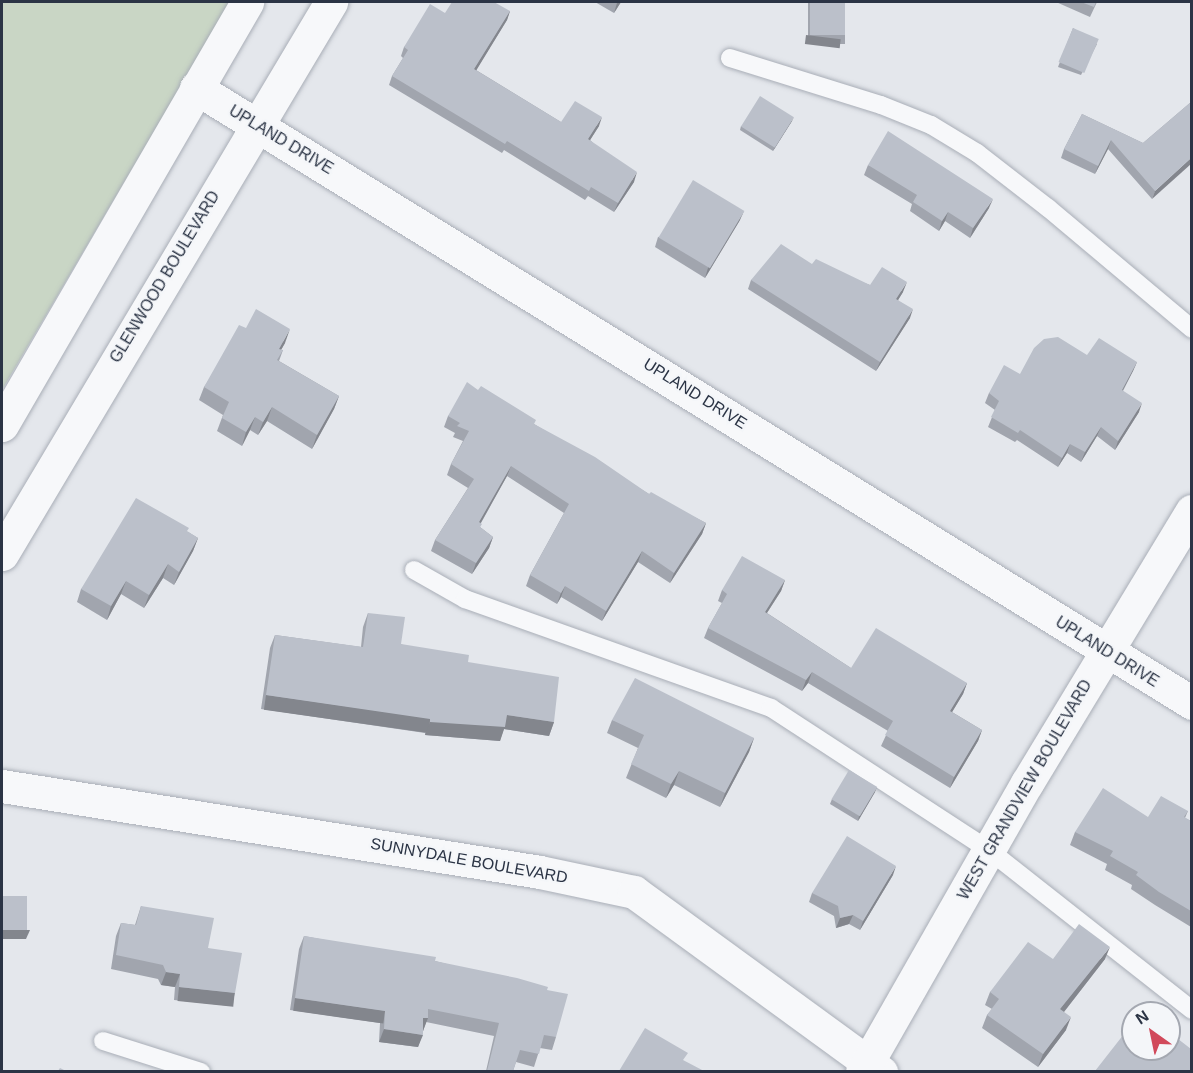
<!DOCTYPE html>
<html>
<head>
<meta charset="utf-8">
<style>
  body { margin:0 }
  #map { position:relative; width:1193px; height:1073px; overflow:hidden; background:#e4e7ec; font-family:Helvetica,sans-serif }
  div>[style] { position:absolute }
  .green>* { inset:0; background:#c9d6c5 }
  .roads { filter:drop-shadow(0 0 2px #a9aeb7) drop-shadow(0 0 2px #a9aeb7) }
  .service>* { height:18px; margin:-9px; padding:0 9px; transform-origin:9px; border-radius:9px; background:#f7f8fa }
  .minor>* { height:33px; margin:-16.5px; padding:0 16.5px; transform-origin:16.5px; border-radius:16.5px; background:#f7f8fa }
  .wall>* { inset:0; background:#a1a5ae; transform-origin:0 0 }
  .shaded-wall>* { inset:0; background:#83868d; transform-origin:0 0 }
  .building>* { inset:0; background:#bbc0ca; transform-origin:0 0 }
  span { translate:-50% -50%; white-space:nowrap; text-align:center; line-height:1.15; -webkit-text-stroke:4.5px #f4f6f9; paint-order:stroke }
  .street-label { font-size:16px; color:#2b3445 }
  .frame { position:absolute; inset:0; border:3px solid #2b3445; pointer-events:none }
  .north { position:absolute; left:1121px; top:1001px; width:60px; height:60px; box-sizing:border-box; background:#f4f6f9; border:2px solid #a4a8b1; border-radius:50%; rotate:327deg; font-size:16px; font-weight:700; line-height:24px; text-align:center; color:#2b3445 }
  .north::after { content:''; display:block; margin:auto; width:21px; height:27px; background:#d1495b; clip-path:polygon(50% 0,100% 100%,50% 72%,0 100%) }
</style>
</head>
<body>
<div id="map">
  <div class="green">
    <div style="clip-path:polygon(2px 2px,230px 2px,2px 390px)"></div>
  </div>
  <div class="roads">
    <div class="service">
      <div style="left:730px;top:58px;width:158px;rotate:17.3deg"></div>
      <div style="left:881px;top:105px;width:54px;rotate:21.8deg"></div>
      <div style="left:931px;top:125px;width:54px;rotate:31.3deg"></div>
      <div style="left:977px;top:153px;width:90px;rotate:37.8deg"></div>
      <div style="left:1048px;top:208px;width:188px;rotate:40deg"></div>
      <div style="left:414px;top:570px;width:59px;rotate:29.6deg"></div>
      <div style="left:465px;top:599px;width:325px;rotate:19.6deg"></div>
      <div style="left:771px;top:708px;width:262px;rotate:33.1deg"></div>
      <div style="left:990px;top:851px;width:257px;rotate:38.2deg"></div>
      <div style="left:103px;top:1041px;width:103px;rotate:17.6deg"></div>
    </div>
    <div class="minor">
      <div style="left:196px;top:88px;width:1171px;rotate:31.69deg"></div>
      <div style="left:2px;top:425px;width:489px;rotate:-59.9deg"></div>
      <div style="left:2px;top:554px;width:643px;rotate:-59.2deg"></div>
      <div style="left:2px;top:786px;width:545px;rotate:9.08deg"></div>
      <div style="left:540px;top:872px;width:96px;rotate:12deg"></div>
      <div style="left:634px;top:892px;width:306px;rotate:36.1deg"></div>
      <div style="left:862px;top:1072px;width:333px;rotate:-60.3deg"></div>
      <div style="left:1027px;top:783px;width:318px;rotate:-58.8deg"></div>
    </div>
  </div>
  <div class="wall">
    <div style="clip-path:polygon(595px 2px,621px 2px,614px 13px)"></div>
    <div style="left:808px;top:2px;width:37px;height:42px"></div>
    <div style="clip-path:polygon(1056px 2px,1097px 2px,1090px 17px)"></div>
    <div style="clip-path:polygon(510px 11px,507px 20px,476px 70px,561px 122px,599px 126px,590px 140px,634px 182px,614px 212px,588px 196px,585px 200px,504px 150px,502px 153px,389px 85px,392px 76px,403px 58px,401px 56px,404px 47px,445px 13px)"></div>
    <div style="clip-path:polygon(1073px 28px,1097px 44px,1081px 75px,1058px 67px)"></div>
    <div style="clip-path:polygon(1191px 102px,1152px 199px,1108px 149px,1095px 174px,1061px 158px,1064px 149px,1082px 114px,1143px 143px)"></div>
    <div style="clip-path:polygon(792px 121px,773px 151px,740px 130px,741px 126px)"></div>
    <div style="clip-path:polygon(868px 165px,989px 208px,970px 238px,945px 221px,939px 231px,910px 211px,912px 204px,864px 175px)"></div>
    <div style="clip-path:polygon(740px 220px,705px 278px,655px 247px,658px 237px)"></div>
    <div style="clip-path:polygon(812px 264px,870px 285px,903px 292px,898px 300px,910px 318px,876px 371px,748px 289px,751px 280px)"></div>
    <div style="clip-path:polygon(246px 328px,285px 343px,281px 350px,283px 350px,279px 361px,339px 396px,334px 409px,312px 449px,267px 421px,258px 435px,250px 430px,242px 446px,217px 431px,223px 415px,199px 400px,204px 387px)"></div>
    <div style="clip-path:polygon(1137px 362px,1133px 371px,1123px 391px,1139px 412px,1115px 450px,1097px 436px,1081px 462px,1067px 453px,1058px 467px,1017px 440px,1015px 442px,988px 427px,995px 410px,985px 403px,989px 393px,1020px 374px)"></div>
    <div style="clip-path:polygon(478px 390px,649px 494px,706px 523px,702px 534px,670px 583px,638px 562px,602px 621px,561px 597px,557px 604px,526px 586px,530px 575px,564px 513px,507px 476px,481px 523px,480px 527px,493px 537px,489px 548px,472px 574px,431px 551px,435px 540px,468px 488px,447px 475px,451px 464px,463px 441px,453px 437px,455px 433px,444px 427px,448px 416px)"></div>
    <div style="clip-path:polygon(188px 532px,198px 538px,193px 551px,174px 585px,163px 578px,144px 608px,121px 594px,107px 620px,77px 602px,81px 589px)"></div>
    <div style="clip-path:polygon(785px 580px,781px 591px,767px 613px,851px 668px,967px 683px,963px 694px,952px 712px,982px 730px,978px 741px,950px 788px,881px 746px,888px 731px,808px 683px,802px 691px,704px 638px,708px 628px,722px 603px,718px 601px,722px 590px)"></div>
    <div style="clip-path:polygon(368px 613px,401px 644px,554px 722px,549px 736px,504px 729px,500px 741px,425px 735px,425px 733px,261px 709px,270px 648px,275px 635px,361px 647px,363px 627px)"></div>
    <div style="clip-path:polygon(612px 720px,754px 738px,749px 752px,720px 807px,674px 785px,666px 798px,626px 778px,638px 748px,607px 733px)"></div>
    <div style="clip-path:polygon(875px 792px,858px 821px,830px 804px,832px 799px)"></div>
    <div style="clip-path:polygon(1188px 811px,1185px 818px,1191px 821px,1191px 927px,1155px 905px,1131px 889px,1132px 885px,1105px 870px,1107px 864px,1070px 845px,1075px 832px,1148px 817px)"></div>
    <div style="clip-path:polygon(893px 875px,860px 930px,849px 924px,836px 928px,834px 916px,809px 902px,812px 893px)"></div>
    <div style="clip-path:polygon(141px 906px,208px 948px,235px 993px,231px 1006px,174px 1000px,175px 987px,161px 985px,158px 979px,111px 969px,116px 936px,121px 923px,135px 925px)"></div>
    <div style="clip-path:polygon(304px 936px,435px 961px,547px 990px,556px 1037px,552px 1050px,540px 1048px,534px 1067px,516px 1062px,513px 1071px,486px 1071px,494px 1036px,426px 1022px,418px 1047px,379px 1042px,380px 1023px,290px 1010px,299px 949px)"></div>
    <div style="clip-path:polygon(1053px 959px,1105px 959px,1064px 1012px,1066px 1030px,1038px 1067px,982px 1028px,987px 1015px,992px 1009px,985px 1005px,990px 992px)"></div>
  </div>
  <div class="shaded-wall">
    <div style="clip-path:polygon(618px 2px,621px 2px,614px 13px,617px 3px)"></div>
    <div style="clip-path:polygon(510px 11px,507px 20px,471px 79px,474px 69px)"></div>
    <div style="left:806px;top:35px;width:35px;height:9px;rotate:7deg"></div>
    <div style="clip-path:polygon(602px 117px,599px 126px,585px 148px,588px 139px)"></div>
    <div style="clip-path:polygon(794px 117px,792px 121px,773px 151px,775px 146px)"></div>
    <div style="clip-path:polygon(1111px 140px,1108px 149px,1095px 174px,1098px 166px)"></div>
    <div style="clip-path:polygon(1191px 158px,1191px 164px,1152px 199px,1155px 191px)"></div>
    <div style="clip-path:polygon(637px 172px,634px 182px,614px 212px,618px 203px)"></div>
    <div style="clip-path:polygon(993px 199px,989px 208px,970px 238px,973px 228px)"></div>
    <div style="clip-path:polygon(744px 211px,740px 220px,705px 278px,708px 268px)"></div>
    <div style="clip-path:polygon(948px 212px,945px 221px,939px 231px,942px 221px)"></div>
    <div style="clip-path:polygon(907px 282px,903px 292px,893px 308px,896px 299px)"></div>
    <div style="clip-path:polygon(913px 309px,910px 318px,876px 371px,880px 362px)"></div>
    <div style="clip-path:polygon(290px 329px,285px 343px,274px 362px,279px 349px)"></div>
    <div style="clip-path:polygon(1137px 362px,1133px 371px,1118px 399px,1122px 390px)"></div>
    <div style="clip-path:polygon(339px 396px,334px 409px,312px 449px,317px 435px)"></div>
    <div style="clip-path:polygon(1142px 403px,1139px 412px,1115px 450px,1118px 441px)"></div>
    <div style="clip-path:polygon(272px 407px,267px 421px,258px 435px,263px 422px)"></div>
    <div style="clip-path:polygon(255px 417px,250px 430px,242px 446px,246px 432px)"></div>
    <div style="clip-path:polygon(1101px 427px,1097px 436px,1081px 462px,1085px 452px)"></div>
    <div style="clip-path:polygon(1070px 444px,1067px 453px,1058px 467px,1062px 458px)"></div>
    <div style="clip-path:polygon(511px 466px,507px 476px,475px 533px,479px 522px)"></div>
    <div style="clip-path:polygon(706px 523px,702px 534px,670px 583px,674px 573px)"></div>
    <div style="clip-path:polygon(493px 537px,489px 548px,472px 574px,476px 563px)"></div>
    <div style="clip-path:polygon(198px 538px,193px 551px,174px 585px,179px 572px)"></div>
    <div style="clip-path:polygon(642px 551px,638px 562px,602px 621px,606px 611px)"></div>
    <div style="clip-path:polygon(168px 564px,163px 578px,144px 608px,149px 595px)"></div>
    <div style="clip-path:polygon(785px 580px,781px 591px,761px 622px,765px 612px)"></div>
    <div style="clip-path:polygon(126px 581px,121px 594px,107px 620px,111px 606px)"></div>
    <div style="clip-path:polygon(565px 586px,561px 597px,557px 604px,561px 593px)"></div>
    <div style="clip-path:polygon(812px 672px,808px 683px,802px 691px,806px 680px)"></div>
    <div style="clip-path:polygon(967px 683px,963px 694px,946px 722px,950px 711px)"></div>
    <div style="left:266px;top:695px;width:166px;height:15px;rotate:8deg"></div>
    <div style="clip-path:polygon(507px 715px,554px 722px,549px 736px,504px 729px,500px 741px,425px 735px,430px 722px)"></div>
    <div style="clip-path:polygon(982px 730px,978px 741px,950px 788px,954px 777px)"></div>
    <div style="clip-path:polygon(754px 738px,749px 752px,720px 807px,725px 793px)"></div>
    <div style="clip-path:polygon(679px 771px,674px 785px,666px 798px,671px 784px)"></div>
    <div style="clip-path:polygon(877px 787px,875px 792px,858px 821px,859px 816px)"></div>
    <div style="clip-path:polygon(896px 866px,893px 875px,860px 930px,863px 921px)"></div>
    <div style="clip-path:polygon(853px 915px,849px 924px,836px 928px,840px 918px)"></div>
    <div style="clip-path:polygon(2px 930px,30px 930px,26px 939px,2px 939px)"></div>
    <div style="clip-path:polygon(1110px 947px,1105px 959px,1056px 1022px,1060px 1009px)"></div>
    <div style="clip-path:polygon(166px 972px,180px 974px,175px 987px,161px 985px)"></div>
    <div style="left:179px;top:987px;width:56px;height:14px;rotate:6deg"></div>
    <div style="left:295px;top:998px;width:91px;height:13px;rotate:8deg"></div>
    <div style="clip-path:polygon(1071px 1017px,1066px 1030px,1038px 1067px,1043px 1054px)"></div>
    <div style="clip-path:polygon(423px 1018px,428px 1018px,423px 1031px)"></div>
    <div style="clip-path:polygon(384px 1029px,423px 1035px,418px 1047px,379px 1042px)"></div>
  </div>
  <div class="building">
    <div style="clip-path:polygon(452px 2px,494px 2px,510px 11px,474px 69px,561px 122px,575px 101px,602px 117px,588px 139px,637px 172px,618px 203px,591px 187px,589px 191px,507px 141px,505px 144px,392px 76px,408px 50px,404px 47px,430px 4px,445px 13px)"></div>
    <div style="left:810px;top:2px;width:35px;height:33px"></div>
    <div style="clip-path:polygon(1081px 2px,1096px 2px,1094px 7px)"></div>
    <div style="left:1073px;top:28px;width:28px;height:37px;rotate:23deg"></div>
    <div style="left:760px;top:96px;width:40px;height:36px;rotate:32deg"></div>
    <div style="clip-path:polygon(1191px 102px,1191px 158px,1155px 191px,1111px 140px,1098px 166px,1064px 149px,1082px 114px,1143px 143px)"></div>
    <div style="clip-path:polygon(888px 131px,993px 199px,973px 228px,948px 212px,942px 221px,913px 202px,917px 195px,868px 165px)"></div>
    <div style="left:693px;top:180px;width:60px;height:67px;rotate:31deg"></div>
    <div style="clip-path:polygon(781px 244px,812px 264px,816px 259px,870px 285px,882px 267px,907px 282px,896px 299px,913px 309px,880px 362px,751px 280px)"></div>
    <div style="clip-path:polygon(256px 309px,290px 329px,279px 349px,283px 350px,277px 360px,339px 396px,317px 435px,272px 407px,263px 422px,255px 417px,246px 432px,222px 418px,229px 402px,204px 387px,239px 325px,246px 328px)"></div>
    <div style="clip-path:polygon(1058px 337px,1087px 355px,1099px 338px,1137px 362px,1122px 390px,1142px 403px,1118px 441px,1101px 427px,1085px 452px,1070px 444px,1062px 458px,1020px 430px,1018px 433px,991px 417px,999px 401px,989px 393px,1004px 365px,1020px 374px,1034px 348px,1044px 339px)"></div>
    <div style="clip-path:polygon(467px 382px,478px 390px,481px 386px,536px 420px,534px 424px,595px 457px,649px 494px,651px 492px,706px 523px,674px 573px,642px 551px,606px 611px,565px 586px,561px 593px,530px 575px,569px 504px,511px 466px,479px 522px,482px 524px,480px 527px,493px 537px,476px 563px,435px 540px,474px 479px,451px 464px,469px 431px,457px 426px,460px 423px,448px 416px)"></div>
    <div style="clip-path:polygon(136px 498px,189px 528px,187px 531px,198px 538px,179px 572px,168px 564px,149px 595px,126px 581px,111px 606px,81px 589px)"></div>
    <div style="clip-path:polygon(742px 556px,785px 580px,765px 612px,851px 668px,876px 628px,967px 683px,950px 711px,982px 730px,954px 777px,885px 735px,893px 721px,812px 672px,806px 680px,708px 628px,727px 594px,722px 590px)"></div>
    <div style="clip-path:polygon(368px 613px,405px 617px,401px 644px,469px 655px,468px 662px,559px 677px,554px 722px,507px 715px,505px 727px,430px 722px,430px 719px,266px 695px,275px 635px,363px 647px)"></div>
    <div style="clip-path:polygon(635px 678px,754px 738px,725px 793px,679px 771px,671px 784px,631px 764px,644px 735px,612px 720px)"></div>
    <div style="left:849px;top:770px;width:33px;height:34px;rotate:31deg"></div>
    <div style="clip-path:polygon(1103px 788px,1148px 817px,1161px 796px,1188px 811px,1184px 817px,1191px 821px,1191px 911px,1159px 892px,1136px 875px,1138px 872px,1110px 856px,1113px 851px,1075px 832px)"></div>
    <div style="clip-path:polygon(847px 836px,896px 866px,863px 921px,853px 915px,840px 918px,838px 906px,812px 893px)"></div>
    <div style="left:2px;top:896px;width:25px;height:34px"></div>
    <div style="clip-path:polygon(141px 906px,214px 918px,208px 948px,242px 953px,235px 993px,179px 987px,180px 974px,166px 972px,163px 965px,116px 955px,121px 923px,136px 925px)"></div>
    <div style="clip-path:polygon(1079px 924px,1110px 947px,1060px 1009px,1071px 1017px,1043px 1054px,987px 1015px,999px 999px,990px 992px,1028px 942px,1053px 959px)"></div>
    <div style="clip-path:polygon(304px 936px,436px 957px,435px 961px,517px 978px,548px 987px,547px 990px,568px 994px,556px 1037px,544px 1035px,539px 1054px,520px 1050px,513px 1071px,487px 1071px,499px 1023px,428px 1009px,428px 1018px,423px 1018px,423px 1035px,384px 1029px,385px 1011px,295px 998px)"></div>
    <div style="clip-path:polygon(1131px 1025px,1133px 1027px,1133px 1049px,1169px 1049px,1169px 1041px,1173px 1035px,1191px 1049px,1191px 1071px,1095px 1071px)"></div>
    <div style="clip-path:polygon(645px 1028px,688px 1053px,683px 1060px,704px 1071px,619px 1071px)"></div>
    <div style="clip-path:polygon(60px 1068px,66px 1071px,58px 1071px)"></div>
  </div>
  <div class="street-label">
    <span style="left:281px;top:140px;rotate:31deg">UPLAND DRIVE</span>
    <span style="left:165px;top:277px;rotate:-59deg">GLENWOOD BOULEVARD</span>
    <span style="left:695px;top:394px;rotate:32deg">UPLAND DRIVE</span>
    <span style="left:1107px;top:652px;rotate:32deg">UPLAND DRIVE</span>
    <span style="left:1025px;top:790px;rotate:-60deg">WEST GRANDVIEW BOULEVARD</span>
    <span style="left:469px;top:861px;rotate:10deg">SUNNYDALE BOULEVARD</span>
  </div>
  <div class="frame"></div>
  <div class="north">N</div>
</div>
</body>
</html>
